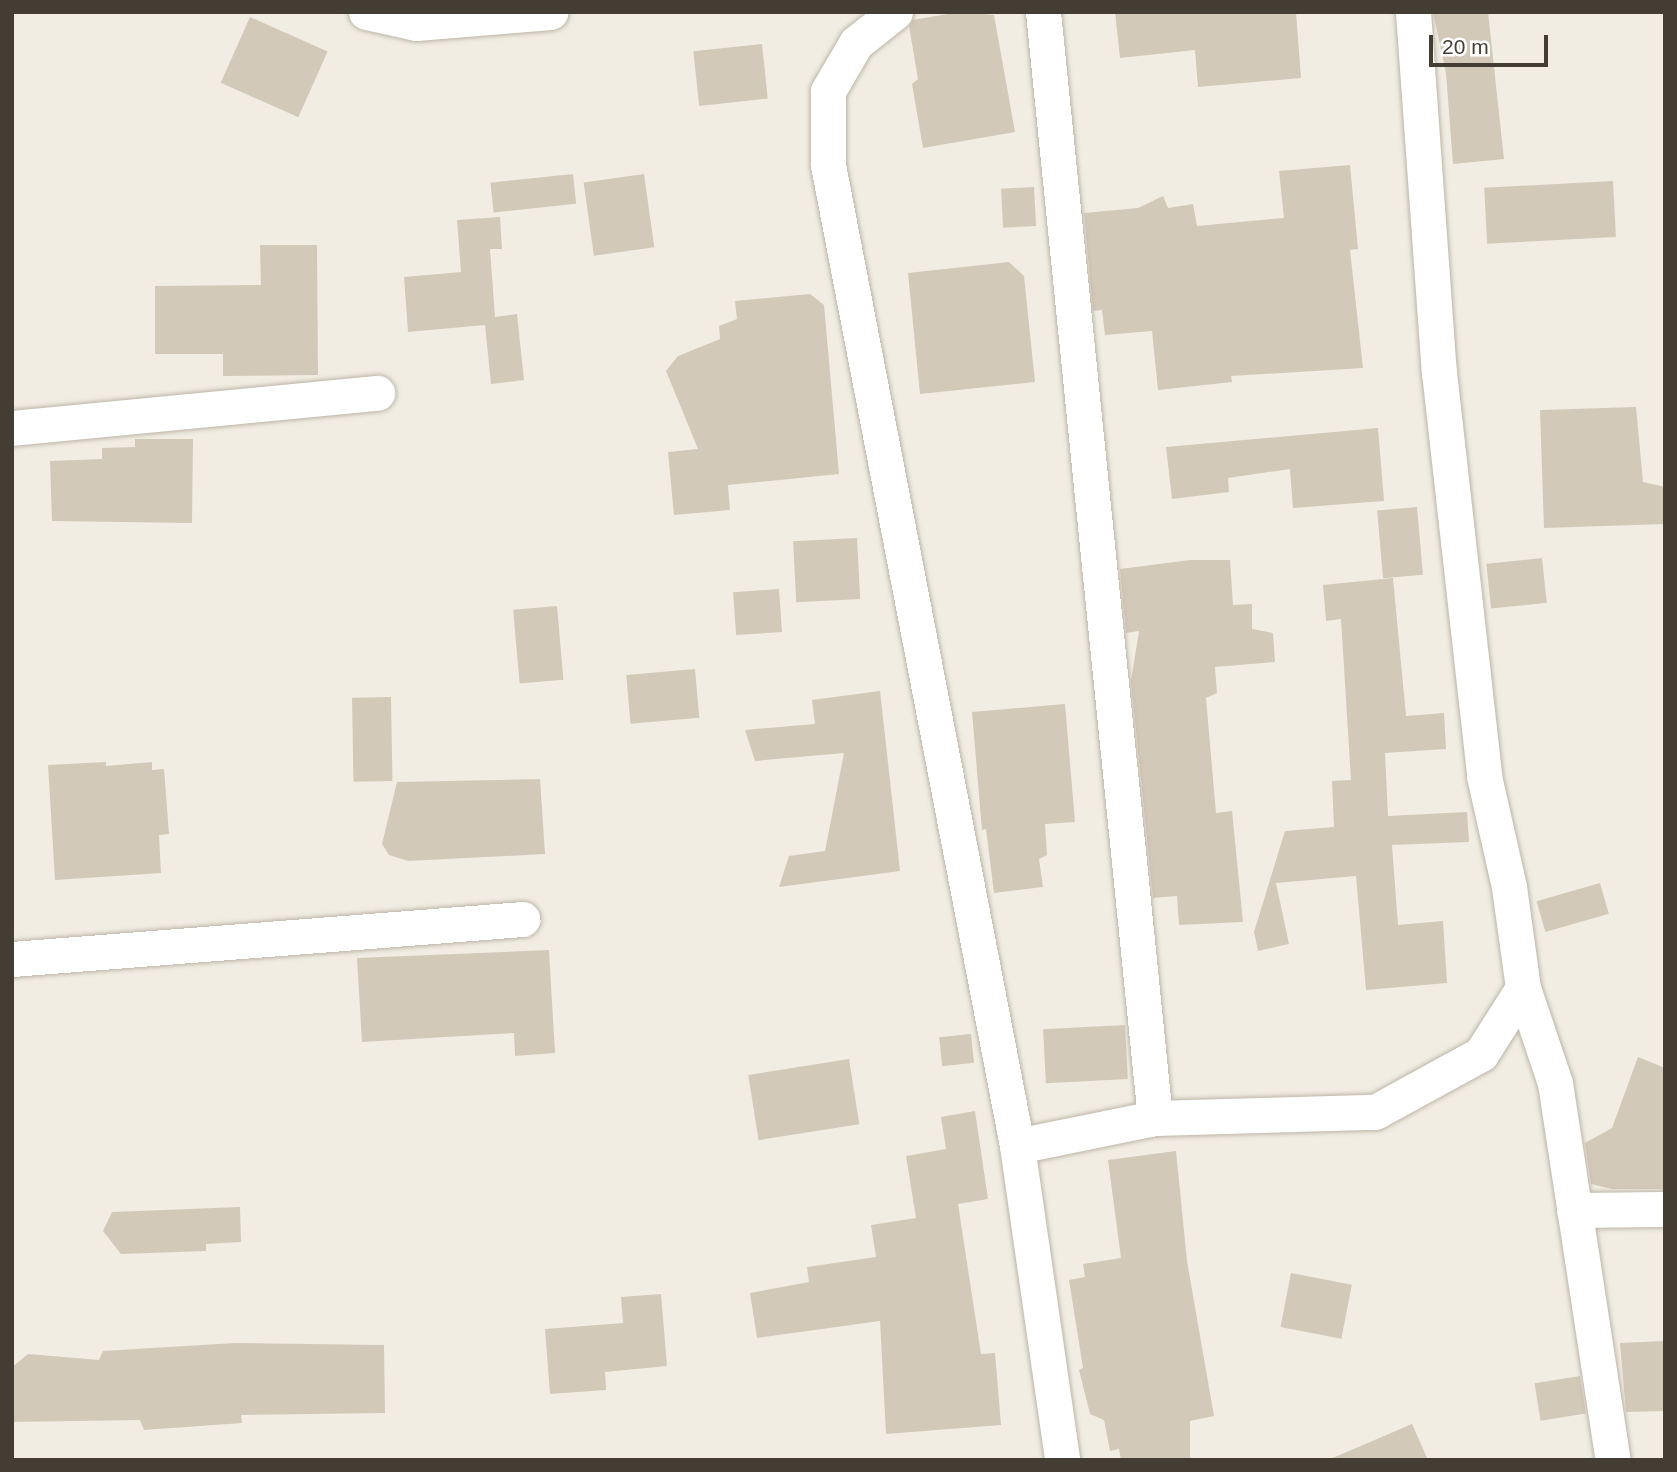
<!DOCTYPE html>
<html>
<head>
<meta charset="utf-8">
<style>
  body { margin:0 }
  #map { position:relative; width:1677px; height:1472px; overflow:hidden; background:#f1ede3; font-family:Helvetica,sans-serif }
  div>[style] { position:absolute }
  .building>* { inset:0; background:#d3c9b9; transform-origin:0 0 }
  .roads { filter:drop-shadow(0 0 2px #bdb5a6) drop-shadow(0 0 2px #bdb5a6) }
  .street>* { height:35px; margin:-17.5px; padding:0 17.5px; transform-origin:17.5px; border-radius:17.5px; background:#fff }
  span { translate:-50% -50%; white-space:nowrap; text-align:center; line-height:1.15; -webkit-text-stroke:5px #fff; paint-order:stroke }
  .frame { position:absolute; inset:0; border:14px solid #433d34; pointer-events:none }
  .scale { position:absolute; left:1429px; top:35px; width:119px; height:32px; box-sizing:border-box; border:4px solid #433d34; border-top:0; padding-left:9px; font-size:21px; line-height:24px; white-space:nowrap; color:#433d34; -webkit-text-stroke:5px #fff; paint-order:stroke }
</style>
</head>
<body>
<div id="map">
  <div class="building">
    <div style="clip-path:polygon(959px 12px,994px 15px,1015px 132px,923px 148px,912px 84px,918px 79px,909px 26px,913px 20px)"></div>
    <div style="clip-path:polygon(1115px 12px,1296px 12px,1301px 78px,1198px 87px,1195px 50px,1120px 58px)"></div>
    <div style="clip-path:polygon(1433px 12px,1488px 12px,1504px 159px,1453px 164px,1446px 73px)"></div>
    <div style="left:250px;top:17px;width:85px;height:72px;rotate:24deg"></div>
    <div style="left:762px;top:44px;width:55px;height:69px;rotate:84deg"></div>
    <div style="clip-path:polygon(1350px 165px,1358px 249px,1350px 250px,1363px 368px,1231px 376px,1232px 382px,1158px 390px,1152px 331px,1105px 335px,1102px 310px,1093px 311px,1084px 213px,1138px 208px,1163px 196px,1168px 208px,1193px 204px,1197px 226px,1284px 218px,1279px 171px)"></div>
    <div style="left:573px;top:174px;width:30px;height:83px;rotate:84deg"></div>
    <div style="left:644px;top:174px;width:74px;height:61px;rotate:82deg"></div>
    <div style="left:1613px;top:181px;width:56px;height:129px;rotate:87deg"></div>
    <div style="left:1034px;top:187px;width:39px;height:33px;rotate:87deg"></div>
    <div style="clip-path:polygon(500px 217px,502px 249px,490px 249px,495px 317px,517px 314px,524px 380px,491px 384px,485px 325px,408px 332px,404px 277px,461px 272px,457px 220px)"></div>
    <div style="clip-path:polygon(260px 245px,317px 245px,318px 375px,223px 376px,223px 354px,155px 354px,155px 286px,261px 285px)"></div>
    <div style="clip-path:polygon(1009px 262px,1024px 276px,1035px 382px,920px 394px,908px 273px)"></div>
    <div style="clip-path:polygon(810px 294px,824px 305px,839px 474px,728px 485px,730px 510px,674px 515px,668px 452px,698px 449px,666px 371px,678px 356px,720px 339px,719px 326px,737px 319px,735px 301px)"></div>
    <div style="clip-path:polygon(1636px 407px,1643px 482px,1665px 487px,1665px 524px,1544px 528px,1540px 410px)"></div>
    <div style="clip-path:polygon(1378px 428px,1384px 501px,1293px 508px,1290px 469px,1228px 478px,1229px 492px,1172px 499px,1166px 447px)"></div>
    <div style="clip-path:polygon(135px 439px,193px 439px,192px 523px,52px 521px,50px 461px,102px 459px,102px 448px,135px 447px)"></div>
    <div style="left:1417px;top:507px;width:68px;height:40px;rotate:85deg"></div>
    <div style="left:857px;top:538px;width:61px;height:64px;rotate:87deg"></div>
    <div style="left:1542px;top:558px;width:45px;height:56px;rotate:84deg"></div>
    <div style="clip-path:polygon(1190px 560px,1230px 560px,1233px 605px,1252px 604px,1252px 629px,1273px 633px,1275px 662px,1215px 667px,1217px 693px,1206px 698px,1216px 813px,1232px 811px,1243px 922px,1179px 925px,1177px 896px,1153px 898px,1131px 681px,1139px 631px,1126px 633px,1120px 569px)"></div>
    <div style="clip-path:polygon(1393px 578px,1406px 716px,1444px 713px,1446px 749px,1385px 753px,1388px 816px,1467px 812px,1469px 842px,1392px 845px,1398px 925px,1443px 921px,1447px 983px,1366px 990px,1356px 876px,1276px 883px,1289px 944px,1258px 951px,1254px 932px,1285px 831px,1334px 827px,1332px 781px,1351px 780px,1341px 619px,1326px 621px,1323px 585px)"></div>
    <div style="left:779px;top:589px;width:43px;height:46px;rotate:86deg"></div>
    <div style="left:557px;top:606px;width:74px;height:44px;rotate:85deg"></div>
    <div style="left:695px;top:669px;width:49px;height:69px;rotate:85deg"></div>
    <div style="clip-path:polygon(880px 691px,900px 871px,779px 887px,789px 856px,825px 851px,844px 753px,755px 761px,745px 730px,815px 724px,812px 700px)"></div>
    <div style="left:391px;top:697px;width:84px;height:39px;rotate:89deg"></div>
    <div style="clip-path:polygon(1065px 704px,1075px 822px,1045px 824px,1047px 855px,1039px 859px,1043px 887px,994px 893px,986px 829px,982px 830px,972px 712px)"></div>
    <div style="clip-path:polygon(106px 762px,106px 766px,152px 762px,152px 770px,164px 769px,169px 834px,159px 835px,161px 873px,55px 880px,48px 765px)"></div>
    <div style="clip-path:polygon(540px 779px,545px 854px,408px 861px,389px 855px,382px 844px,397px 782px)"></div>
    <div style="left:1600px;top:883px;width:32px;height:66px;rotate:74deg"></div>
    <div style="clip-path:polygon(549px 950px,555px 1053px,515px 1056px,514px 1033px,362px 1042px,357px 958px)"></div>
    <div style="left:1125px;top:1025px;width:54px;height:82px;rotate:87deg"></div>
    <div style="left:971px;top:1034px;width:29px;height:32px;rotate:84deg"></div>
    <div style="clip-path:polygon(1638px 1057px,1665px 1068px,1665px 1189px,1612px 1189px,1591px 1184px,1585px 1143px,1612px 1128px)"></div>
    <div style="left:849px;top:1059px;width:66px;height:102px;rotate:81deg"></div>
    <div style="clip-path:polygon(975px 1111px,988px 1199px,958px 1204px,981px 1354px,995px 1353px,1001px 1425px,886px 1434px,880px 1321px,757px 1338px,750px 1293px,809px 1282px,807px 1267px,876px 1257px,871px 1225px,916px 1218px,906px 1156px,946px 1149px,941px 1117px)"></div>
    <div style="clip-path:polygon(1176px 1151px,1187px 1261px,1214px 1416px,1190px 1421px,1190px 1460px,1121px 1460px,1119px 1449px,1110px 1451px,1104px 1420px,1090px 1414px,1079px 1370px,1083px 1368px,1069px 1280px,1085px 1277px,1083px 1264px,1121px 1258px,1108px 1160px)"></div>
    <div style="clip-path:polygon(240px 1207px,241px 1242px,206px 1244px,206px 1251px,121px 1254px,103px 1231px,112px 1212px)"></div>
    <div style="left:1291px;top:1273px;width:62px;height:55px;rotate:11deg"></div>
    <div style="clip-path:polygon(661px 1294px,667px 1366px,605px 1372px,606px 1390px,550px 1394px,545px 1329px,623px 1323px,621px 1297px)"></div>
    <div style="clip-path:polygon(1665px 1341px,1665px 1411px,1626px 1412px,1620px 1343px)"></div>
    <div style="clip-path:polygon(235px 1343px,384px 1345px,385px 1413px,241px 1415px,242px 1423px,144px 1430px,140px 1420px,12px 1422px,12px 1367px,28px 1354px,99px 1360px,103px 1351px)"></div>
    <div style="left:1580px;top:1376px;width:38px;height:46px;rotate:81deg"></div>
    <div style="clip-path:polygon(1412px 1424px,1428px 1460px,1328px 1460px)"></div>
  </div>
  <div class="roads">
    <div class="street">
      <div style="left:366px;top:12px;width:51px;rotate:12.4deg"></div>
      <div style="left:416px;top:23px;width:135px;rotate:-4.7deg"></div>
      <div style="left:895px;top:12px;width:50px;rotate:141.5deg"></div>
      <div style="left:856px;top:43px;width:56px;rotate:120.3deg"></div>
      <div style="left:828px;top:91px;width:74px;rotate:90deg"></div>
      <div style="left:828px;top:165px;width:999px;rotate:79.09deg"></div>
      <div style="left:1017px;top:1146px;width:317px;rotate:81.8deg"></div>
      <div style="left:1043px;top:12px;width:1112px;rotate:84.22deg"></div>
      <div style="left:1413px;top:12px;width:361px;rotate:85.9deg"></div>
      <div style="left:1439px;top:372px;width:406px;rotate:83.6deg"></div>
      <div style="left:1484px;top:776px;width:114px;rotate:77.3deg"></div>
      <div style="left:1509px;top:887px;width:102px;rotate:82.1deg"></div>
      <div style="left:1523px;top:988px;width:100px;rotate:71.4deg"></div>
      <div style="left:1555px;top:1083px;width:381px;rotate:81.3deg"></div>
      <div style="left:12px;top:428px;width:367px;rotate:-5.5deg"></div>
      <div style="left:12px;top:959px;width:512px;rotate:-4.48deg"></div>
      <div style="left:1017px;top:1146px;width:141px;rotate:-11.5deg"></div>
      <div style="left:1155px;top:1118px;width:220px;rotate:-1.6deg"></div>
      <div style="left:1375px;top:1112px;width:121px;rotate:-28.7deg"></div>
      <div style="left:1481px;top:1054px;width:78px;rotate:-57.5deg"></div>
      <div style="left:1574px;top:1210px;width:91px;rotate:-0.6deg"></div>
    </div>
  </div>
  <div class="frame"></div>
  <div class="scale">20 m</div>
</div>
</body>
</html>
